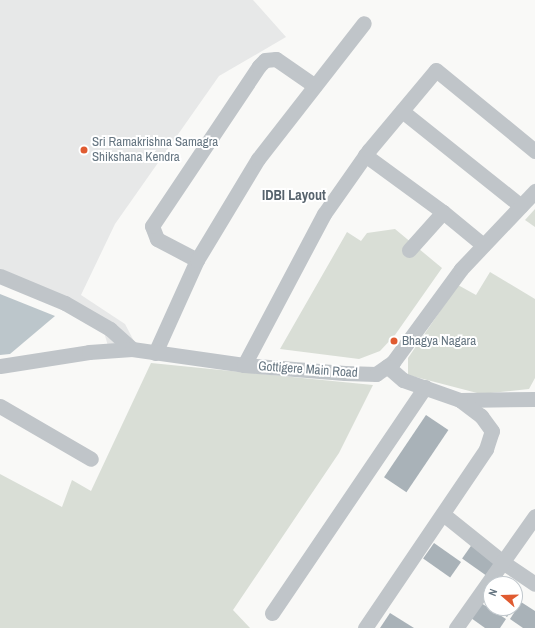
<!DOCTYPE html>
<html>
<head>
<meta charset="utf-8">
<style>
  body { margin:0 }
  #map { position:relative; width:535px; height:628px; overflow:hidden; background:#f9f9f7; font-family:"Archivo Narrow",sans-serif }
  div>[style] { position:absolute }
  .built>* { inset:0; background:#e7e8e8 }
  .green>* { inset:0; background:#d9ded6 }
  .water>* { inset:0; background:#bcc6cb }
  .building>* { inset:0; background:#a9b2b8; transform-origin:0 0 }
  .minor>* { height:15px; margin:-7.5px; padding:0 7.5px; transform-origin:7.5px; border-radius:7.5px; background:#c0c5c9 }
  .dots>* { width:11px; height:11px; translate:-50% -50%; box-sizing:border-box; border:2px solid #fff; border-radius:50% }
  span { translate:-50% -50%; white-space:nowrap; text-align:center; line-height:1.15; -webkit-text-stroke:4px #fff; paint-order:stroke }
  .poi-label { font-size:13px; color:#657581 }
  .left { translate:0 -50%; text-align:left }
  .street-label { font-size:13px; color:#657581 }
  .neighbourhood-label { font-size:14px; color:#57636d; font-weight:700 }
  .north { position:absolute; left:483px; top:576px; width:40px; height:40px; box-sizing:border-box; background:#fff; border:1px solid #c1c8cd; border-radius:50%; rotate:290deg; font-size:11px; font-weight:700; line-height:16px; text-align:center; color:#657581 }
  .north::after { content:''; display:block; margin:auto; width:14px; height:18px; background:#e05b31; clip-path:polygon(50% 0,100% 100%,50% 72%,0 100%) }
</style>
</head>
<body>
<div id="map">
  <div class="built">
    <div style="clip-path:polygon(0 0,253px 0,286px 37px,219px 76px,115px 224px,81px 295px,125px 324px,135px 343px,108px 346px,104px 332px,64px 305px,0 280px)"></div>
  </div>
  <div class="green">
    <div style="clip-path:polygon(535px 209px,535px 227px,525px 220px)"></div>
    <div style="clip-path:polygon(395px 229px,442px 268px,395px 335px,380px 351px,359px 359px,280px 349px,347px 232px,361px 241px,367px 233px)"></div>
    <div style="clip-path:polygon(490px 272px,535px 299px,535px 378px,529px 389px,481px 394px,408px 375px,408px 358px,458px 285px,476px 295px)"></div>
    <div style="clip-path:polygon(151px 363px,373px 385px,339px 453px,233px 610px,250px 628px,0 628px,0 474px,62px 507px,72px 480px,91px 491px)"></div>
  </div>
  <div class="water">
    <div style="clip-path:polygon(0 294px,55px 316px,10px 354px,0 355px)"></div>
  </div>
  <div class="building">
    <div style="left:426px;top:415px;width:27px;height:75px;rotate:34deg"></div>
    <div style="left:434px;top:543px;width:33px;height:19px;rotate:35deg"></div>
    <div style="left:473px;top:543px;width:29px;height:19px;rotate:35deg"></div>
    <div style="clip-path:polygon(521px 602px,535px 611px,535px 628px,523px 628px,510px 619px)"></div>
    <div style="clip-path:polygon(481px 603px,506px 619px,500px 628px,485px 628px,471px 618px)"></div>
    <div style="clip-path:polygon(494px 608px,513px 608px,507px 617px)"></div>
    <div style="clip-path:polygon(390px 613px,414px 628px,380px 628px)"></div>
  </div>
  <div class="minor">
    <div style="left:402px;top:111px;width:152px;rotate:38.6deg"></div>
    <div style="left:365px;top:155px;width:97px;rotate:36.2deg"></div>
    <div style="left:443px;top:212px;width:52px;rotate:39.5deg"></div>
    <div style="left:409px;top:250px;width:51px;rotate:-48.2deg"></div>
    <div style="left:197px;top:260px;width:45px;rotate:-152.3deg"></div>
    <div style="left:157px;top:239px;width:14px;rotate:-111deg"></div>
    <div style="left:152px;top:226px;width:192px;rotate:-56.2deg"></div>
    <div style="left:259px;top:66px;width:8px;rotate:-45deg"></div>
    <div style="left:265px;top:60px;width:11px;rotate:-5deg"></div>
    <div style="left:276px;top:59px;width:47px;rotate:34.7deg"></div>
    <div style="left:0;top:276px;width:70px;rotate:22.6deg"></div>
    <div style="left:65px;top:303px;width:52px;rotate:30deg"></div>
    <div style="left:110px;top:329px;width:30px;rotate:42deg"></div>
    <div style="left:155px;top:353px;width:102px;rotate:-65.7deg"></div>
    <div style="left:197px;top:260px;width:118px;rotate:-58.9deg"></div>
    <div style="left:258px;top:159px;width:172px;rotate:-52.1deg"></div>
    <div style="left:244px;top:365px;width:171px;rotate:-62.1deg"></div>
    <div style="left:324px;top:214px;width:78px;rotate:-54.9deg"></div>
    <div style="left:369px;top:150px;width:104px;rotate:-50.1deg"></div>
    <div style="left:436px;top:70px;width:128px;rotate:39.3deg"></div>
    <div style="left:0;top:366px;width:90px;rotate:-8.9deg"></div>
    <div style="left:89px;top:352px;width:43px;rotate:-4deg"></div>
    <div style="left:132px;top:349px;width:113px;rotate:8.1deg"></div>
    <div style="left:244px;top:365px;width:101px;rotate:4.5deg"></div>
    <div style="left:345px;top:373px;width:31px;rotate:2deg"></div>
    <div style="left:376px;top:374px;width:21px;rotate:-35deg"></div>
    <div style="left:393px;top:362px;width:115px;rotate:-53.8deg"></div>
    <div style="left:461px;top:269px;width:108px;rotate:-46.5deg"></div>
    <div style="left:460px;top:400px;width:75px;rotate:-0.8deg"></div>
    <div style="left:0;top:406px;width:105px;rotate:30.2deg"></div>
    <div style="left:443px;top:514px;width:78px;rotate:38.8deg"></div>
    <div style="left:504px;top:563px;width:37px;rotate:34deg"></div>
    <div style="left:272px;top:613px;width:273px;rotate:-55.9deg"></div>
    <div style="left:365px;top:628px;width:216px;rotate:-55.9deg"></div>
    <div style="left:486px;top:449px;width:19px;rotate:-72deg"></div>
    <div style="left:492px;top:431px;width:19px;rotate:-126deg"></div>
    <div style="left:481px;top:416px;width:26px;rotate:-143deg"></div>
    <div style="left:460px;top:400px;width:60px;rotate:-160.7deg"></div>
    <div style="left:403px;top:380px;width:21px;rotate:-139deg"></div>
    <div style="left:456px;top:628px;width:137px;rotate:-54.8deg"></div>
  </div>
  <div class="dots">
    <div style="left:84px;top:150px;background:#e05b31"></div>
    <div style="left:394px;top:341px;background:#e05b31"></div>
  </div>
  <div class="poi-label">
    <span class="left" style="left:92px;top:150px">Sri Ramakrishna Samagra<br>Shikshana Kendra</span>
    <span class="left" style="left:402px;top:341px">Bhagya Nagara</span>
  </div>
  <div class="street-label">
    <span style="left:308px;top:370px;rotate:4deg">Gottigere Main Road</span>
  </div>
  <div class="neighbourhood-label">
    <span style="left:294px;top:195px">IDBI Layout</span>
  </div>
  <div class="north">N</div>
</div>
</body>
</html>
